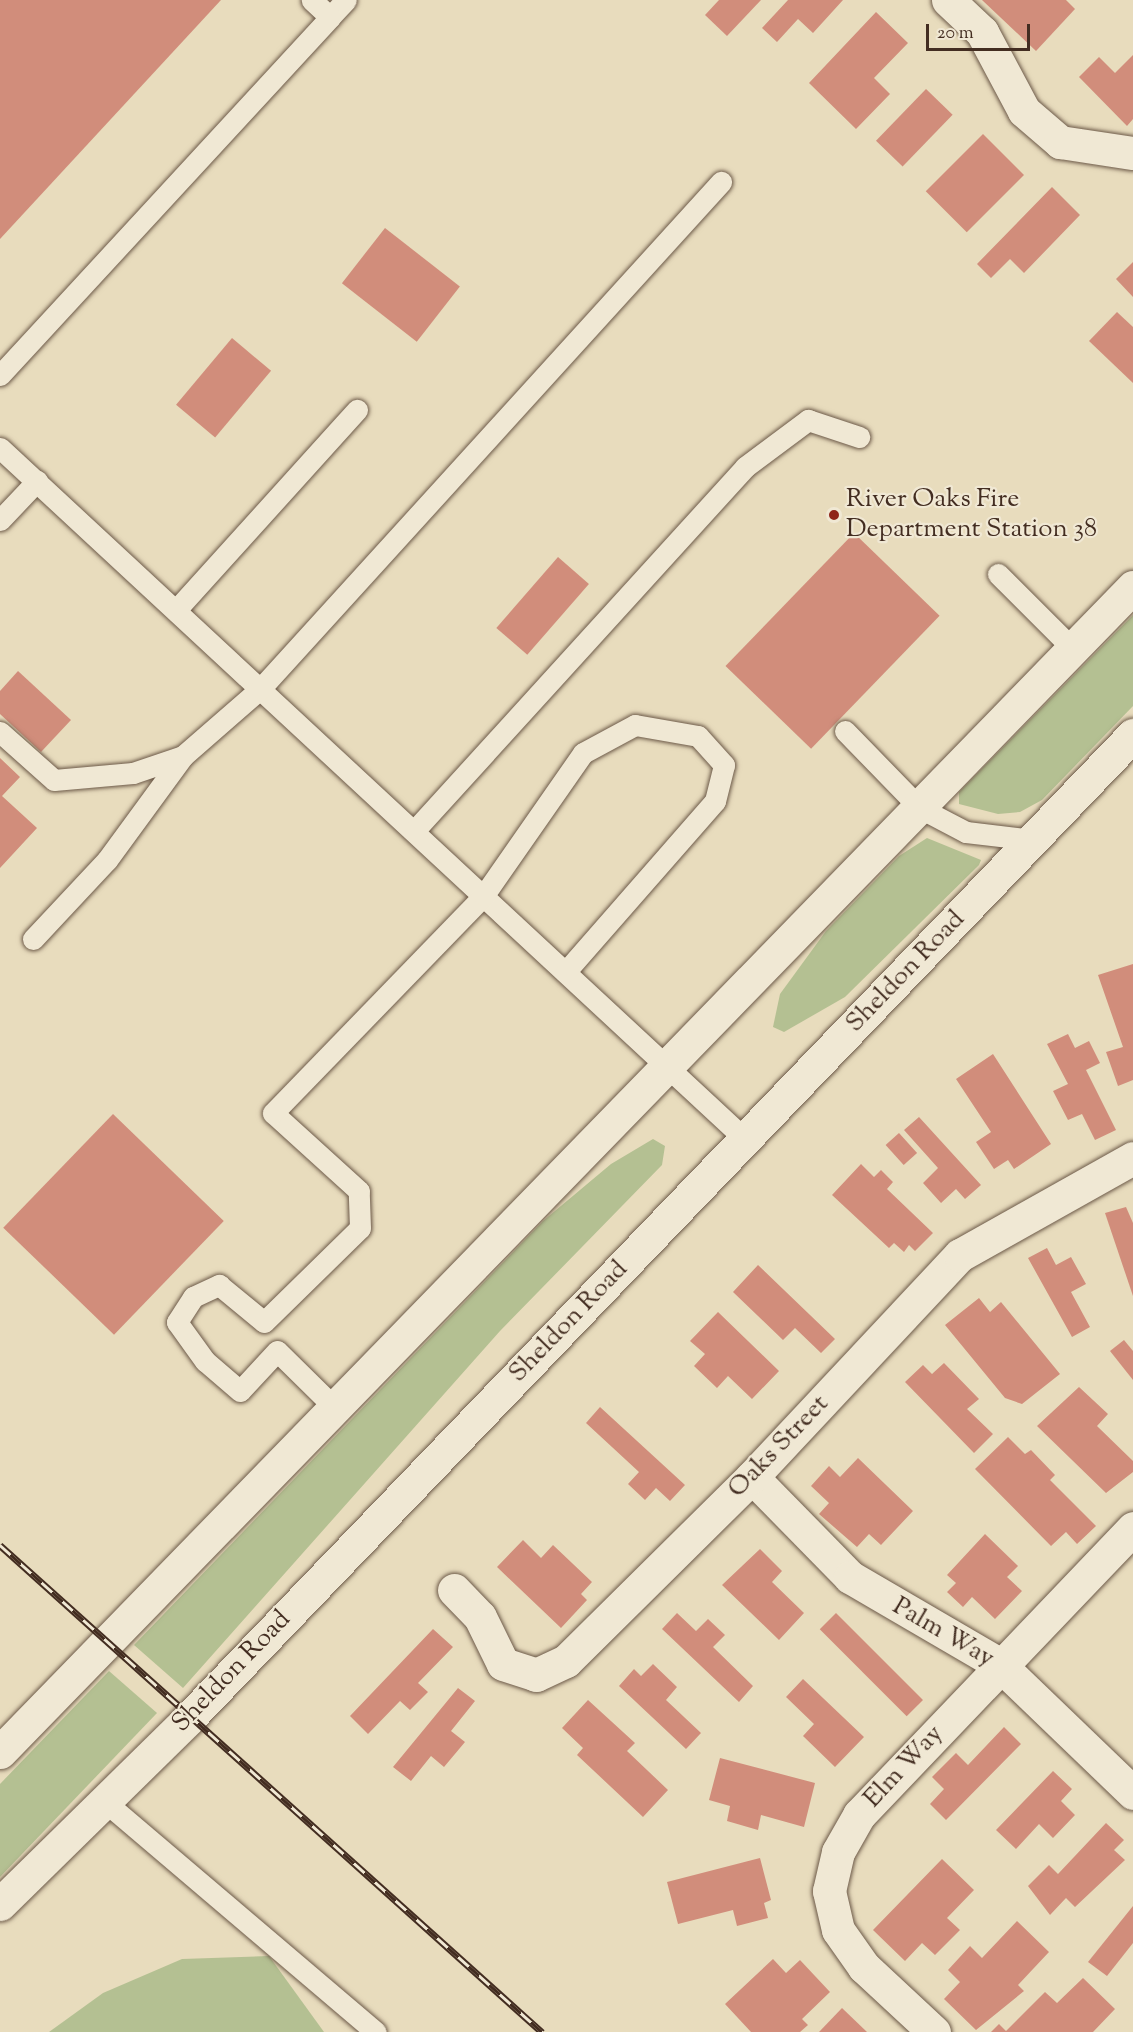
<!DOCTYPE html>
<html>
<head>
<meta charset="utf-8">
<style>
  body { margin:0 }
  #map { position:relative; width:1133px; height:2032px; overflow:hidden; background:#e8dcbd; font-family:"Sorts Mill Goudy",serif }
  div>[style] { position:absolute }
  .green>* { inset:0; background:#b4c092 }
  .building>* { inset:0; background:#d18d7b; transform-origin:0 0 }
  .roads { filter:drop-shadow(0 0 2px #6c5948) drop-shadow(0 0 2px #6c5948) }
  .lane>* { height:21px; margin:-10.5px; padding:0 10.5px; transform-origin:10.5px; border-radius:10.5px; background:#f0e8d4 }
  .street>* { height:33px; margin:-16.5px; padding:0 16.5px; transform-origin:16.5px; border-radius:16.5px; background:#f0e8d4 }
  .secondary>* { height:33px; margin:-16.5px; padding:0 16.5px; transform-origin:16.5px; border-radius:16.5px; background:#f0e8d4 }
  .rail>* { height:7px; margin-top:-3.5px; transform-origin:0; background:repeating-linear-gradient(90deg,#f0e8d4 0 14px,#432d21 0 28px); box-sizing:border-box; border-block:2px solid #432d21 }
  .dots>* { width:16px; height:16px; translate:-50% -50%; box-sizing:border-box; border:3px solid #f0e8d4; border-radius:50% }
  span { translate:-50% -50%; white-space:nowrap; text-align:center; line-height:1.15; -webkit-text-stroke:4.5px #f0e8d4; paint-order:stroke }
  .poi-label { font-size:26px; color:#432d21 }
  .left { translate:0 -50%; text-align:left }
  .street-label { font-size:26px; color:#432d21 }
  .scale { position:absolute; left:926px; top:24px; width:104px; height:27px; box-sizing:border-box; border:3px solid #432d21; border-top:0; padding-left:8px; font-size:18px; line-height:21px; white-space:nowrap; color:#432d21; -webkit-text-stroke:4px #f0e8d4; paint-order:stroke }
</style>
</head>
<body>
<div id="map">
  <div class="green">
    <div style="clip-path:polygon(1133px 615px,1133px 706px,1042px 800px,1020px 812px,998px 814px,959px 804px,959px 792px)"></div>
    <div style="clip-path:polygon(927px 838px,981px 860px,979px 865px,845px 997px,784px 1032px,773px 1027px,780px 994px,826px 931px,899px 856px)"></div>
    <div style="clip-path:polygon(653px 1139px,665px 1146px,662px 1165px,500px 1331px,183px 1688px,134px 1645px,543px 1221px,611px 1164px)"></div>
    <div style="clip-path:polygon(109px 1671px,157px 1713px,0 1877px,0 1784px)"></div>
    <div style="clip-path:polygon(269px 1956px,324px 2032px,49px 2032px,103px 1993px,182px 1959px)"></div>
  </div>
  <div class="building">
    <div style="clip-path:polygon(0 0,221px 0,0 239px)"></div>
    <div style="clip-path:polygon(719px 0,761px 0,727px 36px,705px 15px)"></div>
    <div style="clip-path:polygon(788px 0,843px 0,813px 33px,798px 19px,777px 42px,762px 28px)"></div>
    <div style="clip-path:polygon(982px 0,1066px 0,1075px 9px,1036px 51px)"></div>
    <div style="clip-path:polygon(876px 12px,908px 43px,874px 78px,890px 94px,856px 129px,809px 83px)"></div>
    <div style="clip-path:polygon(1133px 55px,1133px 119px,1127px 126px,1079px 77px,1099px 57px,1115px 73px)"></div>
    <div style="left:926px;top:89px;width:37px;height:72px;rotate:44deg"></div>
    <div style="left:983px;top:134px;width:58px;height:81px;rotate:45deg"></div>
    <div style="clip-path:polygon(1052px 187px,1080px 215px,1024px 273px,1010px 259px,991px 278px,977px 264px)"></div>
    <div style="left:385px;top:228px;width:95px;height:70px;rotate:38deg"></div>
    <div style="clip-path:polygon(1133px 262px,1133px 297px,1116px 279px)"></div>
    <div style="clip-path:polygon(1117px 312px,1133px 327px,1133px 383px,1089px 341px)"></div>
    <div style="left:232px;top:338px;width:51px;height:87px;rotate:40deg"></div>
    <div style="left:854px;top:533px;width:119px;height:185px;rotate:44deg"></div>
    <div style="left:558px;top:557px;width:41px;height:94px;rotate:41deg"></div>
    <div style="clip-path:polygon(18px 671px,71px 720px,41px 752px,0 714px,0 691px)"></div>
    <div style="clip-path:polygon(0 758px,20px 777px,2px 796px,37px 828px,0 868px)"></div>
    <div style="clip-path:polygon(1133px 964px,1133px 1080px,1118px 1086px,1106px 1052px,1123px 1047px,1098px 975px)"></div>
    <div style="clip-path:polygon(1068px 1034px,1075px 1048px,1089px 1041px,1100px 1063px,1086px 1070px,1116px 1130px,1095px 1140px,1082px 1114px,1068px 1120px,1053px 1091px,1068px 1084px,1047px 1044px)"></div>
    <div style="clip-path:polygon(993px 1054px,1051px 1144px,1014px 1169px,1008px 1160px,994px 1169px,976px 1142px,991px 1132px,956px 1079px)"></div>
    <div style="left:113px;top:1114px;width:154px;height:158px;rotate:44deg"></div>
    <div style="clip-path:polygon(919px 1117px,981px 1185px,965px 1199px,956px 1189px,941px 1203px,923px 1183px,938px 1168px,904px 1130px)"></div>
    <div style="left:899px;top:1133px;width:27px;height:18px;rotate:48deg"></div>
    <div style="clip-path:polygon(861px 1164px,874px 1177px,881px 1170px,893px 1182px,887px 1189px,933px 1233px,915px 1251px,909px 1245px,904px 1252px,894px 1243px,889px 1248px,832px 1195px)"></div>
    <div style="clip-path:polygon(1126px 1207px,1133px 1223px,1133px 1296px,1105px 1213px)"></div>
    <div style="clip-path:polygon(1047px 1248px,1056px 1265px,1071px 1257px,1086px 1284px,1071px 1292px,1090px 1327px,1072px 1337px,1028px 1258px)"></div>
    <div style="clip-path:polygon(758px 1265px,835px 1339px,821px 1353px,795px 1328px,783px 1340px,733px 1292px)"></div>
    <div style="clip-path:polygon(979px 1298px,990px 1312px,1001px 1302px,1060px 1374px,1022px 1404px,1005px 1398px,945px 1325px)"></div>
    <div style="clip-path:polygon(718px 1312px,779px 1371px,752px 1399px,728px 1376px,717px 1388px,694px 1366px,705px 1354px,690px 1341px)"></div>
    <div style="clip-path:polygon(1124px 1340px,1133px 1351px,1133px 1380px,1110px 1351px)"></div>
    <div style="clip-path:polygon(944px 1363px,979px 1399px,967px 1409px,993px 1434px,974px 1453px,905px 1382px,923px 1365px,932px 1374px)"></div>
    <div style="clip-path:polygon(1079px 1387px,1108px 1414px,1097px 1426px,1133px 1461px,1133px 1472px,1106px 1493px,1037px 1426px)"></div>
    <div style="clip-path:polygon(600px 1407px,685px 1485px,670px 1501px,656px 1488px,645px 1500px,628px 1484px,639px 1472px,586px 1423px)"></div>
    <div style="clip-path:polygon(1008px 1437px,1025px 1454px,1031px 1450px,1055px 1475px,1050px 1480px,1096px 1526px,1077px 1544px,1066px 1532px,1051px 1546px,975px 1469px)"></div>
    <div style="clip-path:polygon(858px 1458px,913px 1511px,881px 1545px,869px 1534px,857px 1547px,819px 1514px,829px 1503px,811px 1486px,829px 1466px,840px 1477px)"></div>
    <div style="clip-path:polygon(985px 1534px,1018px 1566px,1007px 1577px,1022px 1591px,995px 1619px,972px 1597px,963px 1607px,947px 1592px,956px 1583px,947px 1575px)"></div>
    <div style="clip-path:polygon(523px 1540px,541px 1558px,553px 1545px,592px 1582px,581px 1594px,587px 1600px,561px 1628px,497px 1567px)"></div>
    <div style="clip-path:polygon(760px 1549px,782px 1571px,772px 1582px,804px 1613px,779px 1640px,722px 1585px)"></div>
    <div style="clip-path:polygon(677px 1613px,696px 1631px,708px 1619px,725px 1635px,713px 1647px,753px 1686px,739px 1702px,662px 1629px)"></div>
    <div style="left:836px;top:1613px;width:123px;height:23px;rotate:45deg"></div>
    <div style="clip-path:polygon(433px 1629px,453px 1647px,418px 1683px,428px 1692px,410px 1710px,400px 1701px,368px 1734px,350px 1716px)"></div>
    <div style="clip-path:polygon(653px 1664px,677px 1687px,666px 1700px,701px 1733px,686px 1749px,619px 1686px,634px 1669px,641px 1676px)"></div>
    <div style="clip-path:polygon(803px 1679px,864px 1737px,835px 1767px,803px 1736px,814px 1724px,786px 1697px)"></div>
    <div style="clip-path:polygon(458px 1688px,475px 1701px,451px 1731px,465px 1742px,444px 1767px,431px 1756px,411px 1781px,393px 1767px)"></div>
    <div style="clip-path:polygon(588px 1700px,635px 1743px,627px 1751px,668px 1790px,643px 1817px,577px 1755px,583px 1748px,562px 1728px)"></div>
    <div style="clip-path:polygon(1004px 1727px,1021px 1744px,946px 1820px,930px 1804px,944px 1789px,932px 1777px,956px 1753px,968px 1765px)"></div>
    <div style="clip-path:polygon(720px 1758px,815px 1783px,804px 1827px,761px 1815px,758px 1830px,727px 1821px,730px 1806px,709px 1800px)"></div>
    <div style="clip-path:polygon(1053px 1771px,1072px 1789px,1061px 1801px,1075px 1815px,1053px 1838px,1039px 1824px,1016px 1849px,996px 1830px)"></div>
    <div style="clip-path:polygon(1106px 1823px,1124px 1840px,1114px 1850px,1125px 1860px,1075px 1907px,1066px 1898px,1050px 1915px,1028px 1886px,1049px 1865px,1058px 1874px)"></div>
    <div style="clip-path:polygon(760px 1858px,771px 1900px,764px 1903px,768px 1918px,737px 1926px,733px 1910px,678px 1924px,667px 1882px)"></div>
    <div style="clip-path:polygon(942px 1859px,974px 1890px,947px 1918px,960px 1930px,935px 1955px,922px 1943px,905px 1961px,873px 1930px)"></div>
    <div style="clip-path:polygon(1133px 1906px,1133px 1943px,1107px 1976px,1088px 1962px)"></div>
    <div style="clip-path:polygon(1017px 1921px,1049px 1952px,1018px 1985px,1024px 1991px,976px 2030px,944px 1999px,960px 1982px,948px 1970px,970px 1946px,982px 1958px)"></div>
    <div style="clip-path:polygon(773px 1959px,786px 1973px,800px 1960px,830px 1992px,802px 2019px,808px 2025px,800px 2032px,751px 2032px,725px 2004px)"></div>
    <div style="clip-path:polygon(1083px 1978px,1115px 2009px,1093px 2032px,991px 2032px,999px 2024px,1006px 2031px,1045px 1992px,1057px 2003px)"></div>
    <div style="clip-path:polygon(842px 2008px,867px 2032px,819px 2032px)"></div>
  </div>
  <div class="roads">
    <div class="lane">
      <div style="left:330px;top:17px;width:23px;rotate:-47deg"></div>
      <div style="left:0;top:375px;width:487px;rotate:-47.3deg"></div>
      <div style="left:330px;top:17px;width:25px;rotate:-137deg"></div>
      <div style="left:0;top:448px;width:1016px;rotate:42.85deg"></div>
      <div style="left:0;top:520px;width:54px;rotate:-46.5deg"></div>
      <div style="left:998px;top:574px;width:106px;rotate:45deg"></div>
      <div style="left:176px;top:610px;width:270px;rotate:-47.9deg"></div>
      <div style="left:845px;top:731px;width:107px;rotate:45.8deg"></div>
      <div style="left:920px;top:808px;width:52px;rotate:27.6deg"></div>
      <div style="left:966px;top:832px;width:67px;rotate:6.8deg"></div>
      <div style="left:0;top:732px;width:72px;rotate:41.6deg"></div>
      <div style="left:54px;top:780px;width:79px;rotate:-5.1deg"></div>
      <div style="left:133px;top:773px;width:53px;rotate:-18.8deg"></div>
      <div style="left:183px;top:756px;width:103px;rotate:-41.1deg"></div>
      <div style="left:261px;top:688px;width:684px;rotate:-47.73deg"></div>
      <div style="left:414px;top:831px;width:492px;rotate:-47.7deg"></div>
      <div style="left:745px;top:467px;width:79px;rotate:-36.7deg"></div>
      <div style="left:808px;top:420px;width:54px;rotate:18.4deg"></div>
      <div style="left:33px;top:939px;width:108px;rotate:-46.9deg"></div>
      <div style="left:107px;top:860px;width:129px;rotate:-53.8deg"></div>
      <div style="left:333px;top:1406px;width:78px;rotate:-135.5deg"></div>
      <div style="left:277px;top:1351px;width:54px;rotate:132.8deg"></div>
      <div style="left:240px;top:1391px;width:46px;rotate:-139.4deg"></div>
      <div style="left:205px;top:1361px;width:48px;rotate:-125.7deg"></div>
      <div style="left:177px;top:1322px;width:30px;rotate:-57deg"></div>
      <div style="left:193px;top:1297px;width:29px;rotate:-25deg"></div>
      <div style="left:219px;top:1285px;width:58px;rotate:39.4deg"></div>
      <div style="left:264px;top:1322px;width:134px;rotate:-44.4deg"></div>
      <div style="left:360px;top:1228px;width:37px;rotate:-92deg"></div>
      <div style="left:359px;top:1191px;width:116px;rotate:-137.8deg"></div>
      <div style="left:273px;top:1113px;width:303px;rotate:-45.9deg"></div>
      <div style="left:484px;top:895px;width:173px;rotate:-55.1deg"></div>
      <div style="left:583px;top:753px;width:59px;rotate:-28.3deg"></div>
      <div style="left:635px;top:725px;width:64px;rotate:9.9deg"></div>
      <div style="left:698px;top:736px;width:39px;rotate:48deg"></div>
      <div style="left:724px;top:765px;width:37px;rotate:104deg"></div>
      <div style="left:715px;top:801px;width:226px;rotate:131.2deg"></div>
      <div style="left:103px;top:1800px;width:358px;rotate:40.4deg"></div>
    </div>
    <div class="street">
      <div style="left:948px;top:0;width:47px;rotate:43.3deg"></div>
      <div style="left:982px;top:32px;width:89px;rotate:62deg"></div>
      <div style="left:1024px;top:111px;width:48px;rotate:40.7deg"></div>
      <div style="left:1060px;top:142px;width:74px;rotate:8.6deg"></div>
      <div style="left:752px;top:1477px;width:140px;rotate:45.6deg"></div>
      <div style="left:850px;top:1577px;width:173px;rotate:30.3deg"></div>
      <div style="left:999px;top:1664px;width:186px;rotate:43.9deg"></div>
      <div style="left:454px;top:1590px;width:37px;rotate:46deg"></div>
      <div style="left:480px;top:1617px;width:52px;rotate:63.9deg"></div>
      <div style="left:503px;top:1664px;width:35px;rotate:18deg"></div>
      <div style="left:536px;top:1675px;width:33px;rotate:-25deg"></div>
      <div style="left:566px;top:1661px;width:262px;rotate:-44.7deg"></div>
      <div style="left:752px;top:1477px;width:304px;rotate:-46.9deg"></div>
      <div style="left:960px;top:1255px;width:198px;rotate:-29.3deg"></div>
      <div style="left:934px;top:2032px;width:96px;rotate:-137.1deg"></div>
      <div style="left:864px;top:1967px;width:45px;rotate:-125.1deg"></div>
      <div style="left:838px;top:1930px;width:40px;rotate:-103deg"></div>
      <div style="left:829px;top:1891px;width:40px;rotate:-77deg"></div>
      <div style="left:838px;top:1852px;width:43px;rotate:-60.4deg"></div>
      <div style="left:859px;top:1815px;width:397px;rotate:-46.3deg"></div>
    </div>
    <div class="secondary">
      <div style="left:0;top:1752px;width:1625px;rotate:-45.8deg"></div>
      <div style="left:0;top:1904px;width:265px;rotate:-44.5deg"></div>
      <div style="left:189px;top:1718px;width:1363px;rotate:-46.16deg"></div>
    </div>
  </div>
  <div class="rail">
    <div style="left:0;top:1545px;width:729px;rotate:41.94deg"></div>
  </div>
  <div class="dots">
    <div style="left:834px;top:515px;background:#8f2418"></div>
  </div>
  <div class="poi-label">
    <span class="left" style="left:846px;top:515px">River Oaks Fire<br>Department Station 38</span>
  </div>
  <div class="street-label">
    <span style="left:906px;top:972px;rotate:-46deg">Sheldon Road</span>
    <span style="left:569px;top:1322px;rotate:-46deg">Sheldon Road</span>
    <span style="left:779px;top:1447px;rotate:-46deg">Oaks Street</span>
    <span style="left:943px;top:1633px;rotate:30deg">Palm Way</span>
    <span style="left:232px;top:1672px;rotate:-46deg">Sheldon Road</span>
    <span style="left:904px;top:1767px;rotate:-47deg">Elm Way</span>
  </div>
  <div class="scale">20 m</div>
</div>
</body>
</html>
